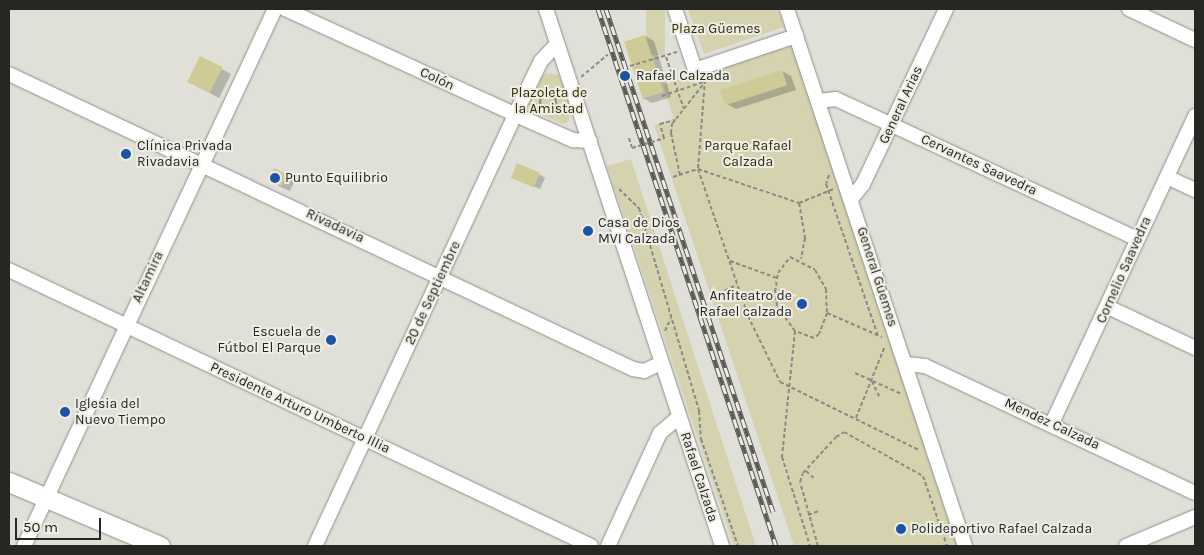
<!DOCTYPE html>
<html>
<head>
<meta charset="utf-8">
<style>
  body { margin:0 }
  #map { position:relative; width:1204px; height:555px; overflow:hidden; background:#e1e0d8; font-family:Karla,sans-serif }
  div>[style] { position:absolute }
  .green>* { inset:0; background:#d4d2af; transform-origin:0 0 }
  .shadow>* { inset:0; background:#0003 }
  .building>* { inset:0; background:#cfcb96; transform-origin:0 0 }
  .path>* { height:2px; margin-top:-1px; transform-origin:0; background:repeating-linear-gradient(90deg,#8b8a84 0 4px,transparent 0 6.5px) }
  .path>.ring { margin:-1px; padding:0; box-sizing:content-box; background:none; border:2px solid #8b8a84; border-radius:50% }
  .roads { filter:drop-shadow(0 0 1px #8f8f87) drop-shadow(0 0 1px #8f8f87) }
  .minor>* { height:14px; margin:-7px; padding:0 7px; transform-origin:7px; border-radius:7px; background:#fff }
  .major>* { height:19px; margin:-9.5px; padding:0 9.5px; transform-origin:9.5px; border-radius:9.5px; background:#fff }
  .rail>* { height:5px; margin-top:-2.5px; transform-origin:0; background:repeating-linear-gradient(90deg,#eeede5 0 9px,#5a5954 0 18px); box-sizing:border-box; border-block:1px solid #5a5954 }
  .path-bridge>* { height:2px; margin-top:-1px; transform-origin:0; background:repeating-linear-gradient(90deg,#8b8a84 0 4px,transparent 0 6.5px) }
  .dots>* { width:14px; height:14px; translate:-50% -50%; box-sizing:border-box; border:2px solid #eeede5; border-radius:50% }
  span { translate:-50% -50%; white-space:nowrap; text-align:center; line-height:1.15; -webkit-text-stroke:4px #eeede5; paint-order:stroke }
  .park-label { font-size:14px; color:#312d02 }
  .poi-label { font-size:14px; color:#262622 }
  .left { translate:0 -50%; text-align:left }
  .right { translate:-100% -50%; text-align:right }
  .street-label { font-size:14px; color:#262622 }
  .frame { position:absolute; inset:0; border:10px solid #262622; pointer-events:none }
  .scale { position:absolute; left:15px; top:518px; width:86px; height:22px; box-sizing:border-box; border:2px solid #262622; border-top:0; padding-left:6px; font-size:15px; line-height:18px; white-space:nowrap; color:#262622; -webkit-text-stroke:4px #eeede5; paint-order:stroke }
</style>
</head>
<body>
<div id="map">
  <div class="green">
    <div style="left:646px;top:9px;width:19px;height:46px"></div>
    <div style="clip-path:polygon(688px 9px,778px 9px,784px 27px,704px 54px)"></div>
    <div style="clip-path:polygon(782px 44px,794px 45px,960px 546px,794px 546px,654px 125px,674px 119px,663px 85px)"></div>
    <div style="clip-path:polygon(547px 73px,558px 75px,561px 80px,572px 111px,568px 122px,563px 124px,529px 110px,529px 102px,540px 77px)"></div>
    <div style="clip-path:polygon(631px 159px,756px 546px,734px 546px,607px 166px)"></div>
  </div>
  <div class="shadow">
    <div style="clip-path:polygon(645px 36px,654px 41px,671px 97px,652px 103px,643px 98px)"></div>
    <div style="clip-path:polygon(222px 69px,231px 74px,219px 98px,198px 87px)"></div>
    <div style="clip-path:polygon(782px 71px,791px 76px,796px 90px,736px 109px,727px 104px)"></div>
    <div style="clip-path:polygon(539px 174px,545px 178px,540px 189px,518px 180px)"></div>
    <div style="clip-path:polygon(286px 175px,295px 180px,290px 191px,278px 186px)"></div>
  </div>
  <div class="building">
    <div style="left:645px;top:35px;width:60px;height:22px;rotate:72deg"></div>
    <div style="left:200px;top:56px;width:25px;height:29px;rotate:26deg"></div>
    <div style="left:782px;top:70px;width:16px;height:65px;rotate:72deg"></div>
    <div style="left:517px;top:163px;width:25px;height:16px;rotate:23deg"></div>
    <div style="left:274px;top:168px;width:14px;height:14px;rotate:25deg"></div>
  </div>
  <div class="path">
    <div style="left:666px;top:57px;width:55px;rotate:70.9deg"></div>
    <div style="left:630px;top:66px;width:49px;rotate:-16.6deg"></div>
    <div style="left:581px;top:77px;width:35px;rotate:-40deg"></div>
    <div style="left:705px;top:80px;width:89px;rotate:94.5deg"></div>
    <div style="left:698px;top:169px;width:155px;rotate:71.2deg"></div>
    <div style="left:748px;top:316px;width:73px;rotate:64.1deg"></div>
    <div style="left:780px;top:382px;width:155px;rotate:26.1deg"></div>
    <div class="ring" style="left:540px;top:94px;width:14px;height:14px"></div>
    <div style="left:662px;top:96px;width:62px;rotate:-18.7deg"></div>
    <div style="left:629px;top:138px;width:10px;rotate:73deg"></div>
    <div style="left:664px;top:138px;width:15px;rotate:-106deg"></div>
    <div style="left:660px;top:124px;width:16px;rotate:-15deg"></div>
    <div style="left:680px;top:175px;width:43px;rotate:-102.1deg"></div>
    <div style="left:671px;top:133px;width:9px;rotate:-84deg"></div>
    <div style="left:672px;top:124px;width:53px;rotate:-51.8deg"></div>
    <div style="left:829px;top:175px;width:9px;rotate:108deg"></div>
    <div style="left:826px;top:184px;width:161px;rotate:71.1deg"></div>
    <div style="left:673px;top:177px;width:26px;rotate:-18deg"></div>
    <div style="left:698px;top:169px;width:107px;rotate:18.6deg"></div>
    <div style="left:799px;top:203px;width:38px;rotate:-22deg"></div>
    <div style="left:619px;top:189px;width:28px;rotate:44deg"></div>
    <div style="left:639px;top:208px;width:212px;rotate:73.5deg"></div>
    <div style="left:699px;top:411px;width:28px;rotate:86deg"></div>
    <div style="left:701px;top:439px;width:113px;rotate:70.9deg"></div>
    <div style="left:799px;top:203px;width:36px;rotate:80deg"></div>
    <div style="left:805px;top:238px;width:21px;rotate:101deg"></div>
    <div style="left:790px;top:257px;width:28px;rotate:27deg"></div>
    <div style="left:815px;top:270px;width:22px;rotate:60deg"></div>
    <div style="left:826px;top:289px;width:24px;rotate:88deg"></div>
    <div style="left:827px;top:313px;width:22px;rotate:111deg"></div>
    <div style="left:819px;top:334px;width:6px;rotate:141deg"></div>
    <div style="left:814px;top:338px;width:20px;rotate:-160deg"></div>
    <div style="left:795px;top:331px;width:31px;rotate:-126deg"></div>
    <div style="left:777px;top:306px;width:14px;rotate:-98deg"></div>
    <div style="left:775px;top:292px;width:19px;rotate:-81deg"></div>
    <div style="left:778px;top:273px;width:20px;rotate:-53deg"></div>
    <div style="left:730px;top:261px;width:50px;rotate:19.9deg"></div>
    <div style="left:713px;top:296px;width:26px;rotate:-25deg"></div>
    <div style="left:827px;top:313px;width:60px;rotate:23.6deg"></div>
    <div style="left:665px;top:331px;width:14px;rotate:-65deg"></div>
    <div style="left:795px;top:331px;width:127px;rotate:95.9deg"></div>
    <div style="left:782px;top:457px;width:93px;rotate:72.5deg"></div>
    <div style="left:855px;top:373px;width:51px;rotate:24.1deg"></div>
    <div style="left:872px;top:381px;width:17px;rotate:65deg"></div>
    <div style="left:856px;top:418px;width:78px;rotate:-68.1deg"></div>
    <div style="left:806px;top:471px;width:12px;rotate:42deg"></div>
    <div style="left:808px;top:515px;width:12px;rotate:-20deg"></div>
    <div style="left:818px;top:546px;width:66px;rotate:-105.7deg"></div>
    <div style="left:800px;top:482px;width:9px;rotate:-72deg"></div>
    <div style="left:803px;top:473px;width:49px;rotate:-47.5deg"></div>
    <div style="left:836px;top:437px;width:9px;rotate:-32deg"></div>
    <div style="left:844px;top:432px;width:90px;rotate:29.1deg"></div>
    <div style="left:923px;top:476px;width:74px;rotate:71.1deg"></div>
  </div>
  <div class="roads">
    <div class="minor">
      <div style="left:285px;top:9px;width:274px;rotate:24.6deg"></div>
      <div style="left:534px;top:123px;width:43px;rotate:23.6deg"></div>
      <div style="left:573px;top:140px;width:17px;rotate:3deg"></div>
      <div style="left:546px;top:9px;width:565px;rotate:71.85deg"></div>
      <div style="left:675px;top:9px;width:64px;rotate:71.8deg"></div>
      <div style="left:695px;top:70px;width:107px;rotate:-18.6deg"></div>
      <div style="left:787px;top:9px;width:566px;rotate:71.66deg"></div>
      <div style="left:1129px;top:9px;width:73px;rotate:25.2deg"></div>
      <div style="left:9px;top:74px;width:690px;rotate:25.3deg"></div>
      <div style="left:633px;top:369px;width:11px;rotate:10deg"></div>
      <div style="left:644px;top:371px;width:19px;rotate:-25deg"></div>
      <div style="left:819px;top:101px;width:17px;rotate:-7deg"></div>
      <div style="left:836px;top:99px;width:332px;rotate:24.9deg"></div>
      <div style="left:1167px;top:177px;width:31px;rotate:25deg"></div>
      <div style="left:852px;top:198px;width:18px;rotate:-52deg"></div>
      <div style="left:863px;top:184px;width:194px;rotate:-64.6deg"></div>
      <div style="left:9px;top:270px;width:644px;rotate:25.37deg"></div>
      <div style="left:1108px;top:307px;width:96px;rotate:25.2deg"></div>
      <div style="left:906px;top:364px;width:19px;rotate:6deg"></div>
      <div style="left:925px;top:366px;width:298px;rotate:25.2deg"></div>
      <div style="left:1052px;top:423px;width:339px;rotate:-65deg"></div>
      <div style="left:24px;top:546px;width:593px;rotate:-64.95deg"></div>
      <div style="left:315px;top:546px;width:494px;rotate:-65.1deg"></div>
      <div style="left:523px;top:98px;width:41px;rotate:-64.1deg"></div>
      <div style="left:541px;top:61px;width:23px;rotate:-47deg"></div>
      <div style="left:608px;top:546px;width:124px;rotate:-65.3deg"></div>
      <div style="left:660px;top:433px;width:25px;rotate:-40deg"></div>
      <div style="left:1126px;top:546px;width:75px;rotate:-22.8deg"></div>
    </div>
    <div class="major">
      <div style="left:9px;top:482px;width:164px;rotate:23deg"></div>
    </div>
  </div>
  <div class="rail">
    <div style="left:598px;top:9px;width:566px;rotate:71.66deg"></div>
    <div style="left:606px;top:9px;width:530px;rotate:71.63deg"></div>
  </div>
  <div class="path-bridge">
    <div style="left:632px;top:148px;width:34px;rotate:-17deg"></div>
  </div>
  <div class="dots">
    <div style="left:625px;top:76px;background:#1c54a5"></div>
    <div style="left:126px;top:154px;background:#1c54a5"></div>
    <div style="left:275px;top:178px;background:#1c54a5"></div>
    <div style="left:588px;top:231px;background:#1c54a5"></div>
    <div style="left:802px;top:304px;background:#1c54a5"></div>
    <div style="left:331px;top:340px;background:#1c54a5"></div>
    <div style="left:65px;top:412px;background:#1c54a5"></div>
    <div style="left:901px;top:529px;background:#1c54a5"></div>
  </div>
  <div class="park-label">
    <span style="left:716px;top:29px">Plaza Güemes</span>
    <span style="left:549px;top:101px">Plazoleta de<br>la Amistad</span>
    <span style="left:748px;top:154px">Parque Rafael<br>Calzada</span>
  </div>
  <div class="poi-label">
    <span class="left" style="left:636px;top:76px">Rafael Calzada</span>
    <span class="left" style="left:137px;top:154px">Clínica Privada<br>Rivadavia</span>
    <span class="left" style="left:285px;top:178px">Punto Equilibrio</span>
    <span class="left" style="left:598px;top:231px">Casa de Dios<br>MVI Calzada</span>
    <span class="right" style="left:792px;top:304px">Anfiteatro de<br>Rafael calzada</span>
    <span class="right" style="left:321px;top:340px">Escuela de<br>Fútbol El Parque</span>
    <span class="left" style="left:75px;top:412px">Iglesia del<br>Nuevo Tiempo</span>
    <span class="left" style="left:911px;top:529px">Polideportivo Rafael Calzada</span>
  </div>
  <div class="street-label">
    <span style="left:437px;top:79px;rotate:25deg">Colón</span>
    <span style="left:901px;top:105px;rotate:-65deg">General Arias</span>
    <span style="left:979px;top:165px;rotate:25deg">Cervantes Saavedra</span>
    <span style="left:335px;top:226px;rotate:25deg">Rivadavia</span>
    <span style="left:1124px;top:270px;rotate:-66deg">Cornelio Saavedra</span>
    <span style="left:148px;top:277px;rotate:-65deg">Altamira</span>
    <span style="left:877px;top:277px;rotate:72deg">General Güemes</span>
    <span style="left:433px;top:293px;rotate:-65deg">20 de Septiembre</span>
    <span style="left:300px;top:408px;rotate:25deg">Presidente Arturo Umberto Illia</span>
    <span style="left:1052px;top:424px;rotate:25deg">Mendez Calzada</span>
    <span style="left:699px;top:477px;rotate:72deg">Rafael Calzada</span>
  </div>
  <div class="frame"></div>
  <div class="scale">50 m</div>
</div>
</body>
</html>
